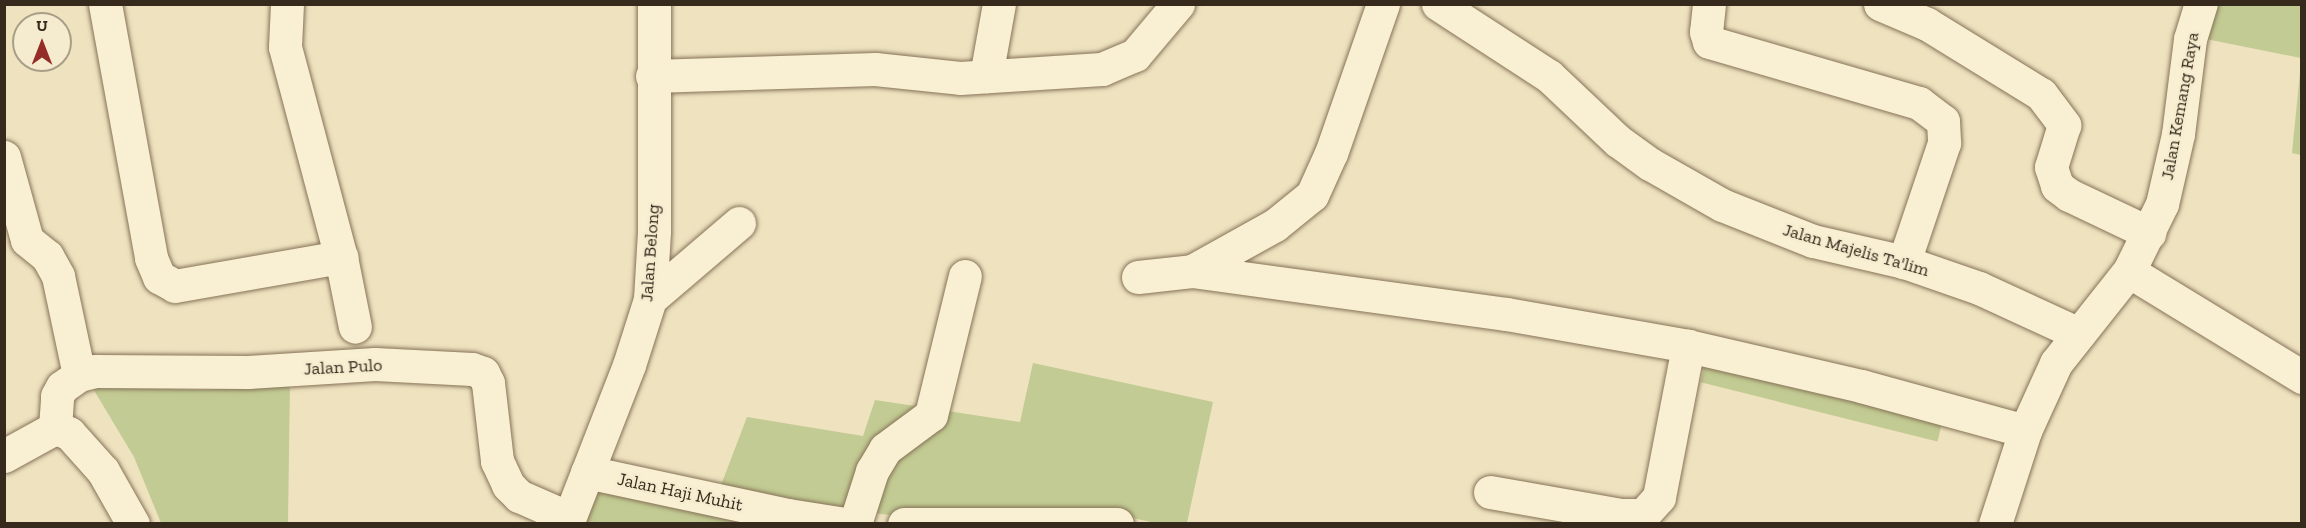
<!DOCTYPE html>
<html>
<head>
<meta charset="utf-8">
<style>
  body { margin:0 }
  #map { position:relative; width:2306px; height:528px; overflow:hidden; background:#eee2bf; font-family:"Zilla Slab",serif }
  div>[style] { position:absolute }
  .green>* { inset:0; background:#c2cb93; transform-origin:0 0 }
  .roads { filter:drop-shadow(0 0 2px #867358) drop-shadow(0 0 2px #867358) }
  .minor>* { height:33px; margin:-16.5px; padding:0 16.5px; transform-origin:16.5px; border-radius:16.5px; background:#f9efd2 }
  span { translate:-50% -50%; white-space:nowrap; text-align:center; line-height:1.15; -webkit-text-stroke:4.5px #f5eccf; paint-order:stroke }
  .street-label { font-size:18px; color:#362a1c }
  .frame { position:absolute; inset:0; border:6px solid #362a1c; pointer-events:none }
  .north { position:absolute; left:12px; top:12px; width:60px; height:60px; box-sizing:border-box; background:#f5eccf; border:2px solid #a99e87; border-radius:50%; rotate:0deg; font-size:16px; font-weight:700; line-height:24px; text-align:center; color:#362a1c }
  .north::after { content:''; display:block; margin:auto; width:21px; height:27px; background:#952c28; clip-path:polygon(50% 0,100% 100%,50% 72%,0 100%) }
</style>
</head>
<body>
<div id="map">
  <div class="green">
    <div style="clip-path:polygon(2215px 5px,2301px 5px,2301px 58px,2201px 38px)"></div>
    <div style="clip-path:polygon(2301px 62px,2302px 155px,2301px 155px,2292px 153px)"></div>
    <div style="left:1706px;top:361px;width:244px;height:22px;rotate:14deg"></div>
    <div style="clip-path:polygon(1033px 363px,1213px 402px,1187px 523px,1156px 523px,1086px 508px,905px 517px,718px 493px,747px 417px,863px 436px,875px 400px,1020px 422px)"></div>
    <div style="clip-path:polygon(290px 382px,288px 523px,161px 523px,134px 457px,92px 387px,206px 390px)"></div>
    <div style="clip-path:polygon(587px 472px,845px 524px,567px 524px)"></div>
  </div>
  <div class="roads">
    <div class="minor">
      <div style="left:105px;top:4px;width:258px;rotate:79.7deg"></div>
      <div style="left:151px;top:258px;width:21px;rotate:67deg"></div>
      <div style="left:159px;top:277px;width:18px;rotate:29deg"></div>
      <div style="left:175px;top:286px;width:169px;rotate:-9.9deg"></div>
      <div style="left:287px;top:4px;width:43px;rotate:92.7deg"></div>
      <div style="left:285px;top:47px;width:217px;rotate:75.1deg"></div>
      <div style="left:341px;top:257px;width:71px;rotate:78.7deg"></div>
      <div style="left:1383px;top:4px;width:158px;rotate:109.2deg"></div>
      <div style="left:1331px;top:153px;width:46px;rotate:114.3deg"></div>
      <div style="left:1312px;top:195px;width:48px;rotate:141deg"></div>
      <div style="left:1275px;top:225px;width:95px;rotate:151deg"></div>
      <div style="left:1192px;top:271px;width:318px;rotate:7.8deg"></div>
      <div style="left:1507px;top:314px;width:184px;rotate:10deg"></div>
      <div style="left:1688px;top:346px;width:178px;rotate:13deg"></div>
      <div style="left:1861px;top:386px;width:170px;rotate:15.3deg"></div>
      <div style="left:1438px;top:4px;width:132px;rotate:33deg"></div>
      <div style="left:1549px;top:76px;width:95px;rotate:43.3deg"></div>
      <div style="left:1618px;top:141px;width:39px;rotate:36deg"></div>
      <div style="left:1650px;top:164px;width:83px;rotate:29.7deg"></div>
      <div style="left:1722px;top:205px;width:98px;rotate:21.6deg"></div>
      <div style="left:1813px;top:241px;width:93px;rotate:13deg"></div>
      <div style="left:1904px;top:262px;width:79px;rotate:19.1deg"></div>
      <div style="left:1979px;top:288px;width:110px;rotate:24.7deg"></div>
      <div style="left:1709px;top:4px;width:28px;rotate:96deg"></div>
      <div style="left:1706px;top:32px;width:10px;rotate:73deg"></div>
      <div style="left:1709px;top:42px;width:219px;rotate:16.2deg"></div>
      <div style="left:1919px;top:103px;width:30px;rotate:37deg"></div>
      <div style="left:1943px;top:121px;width:22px;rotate:87deg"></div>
      <div style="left:1944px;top:143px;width:126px;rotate:108.6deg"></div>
      <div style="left:1880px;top:4px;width:51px;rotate:23.1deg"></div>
      <div style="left:1927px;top:24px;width:134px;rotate:31.6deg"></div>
      <div style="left:2041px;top:94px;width:39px;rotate:53deg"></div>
      <div style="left:2064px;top:125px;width:44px;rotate:107.2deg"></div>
      <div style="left:2051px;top:167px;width:20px;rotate:72deg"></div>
      <div style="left:2057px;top:186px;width:15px;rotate:37deg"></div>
      <div style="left:2069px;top:195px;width:89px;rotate:25.4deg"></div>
      <div style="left:652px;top:76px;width:223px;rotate:-1.8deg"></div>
      <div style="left:875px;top:69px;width:85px;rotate:6deg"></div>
      <div style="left:960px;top:78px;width:142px;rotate:-3.6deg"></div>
      <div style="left:1102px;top:69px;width:36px;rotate:-23deg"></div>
      <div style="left:1135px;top:55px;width:67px;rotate:-49.9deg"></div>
      <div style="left:986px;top:76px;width:73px;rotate:-79.8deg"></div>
      <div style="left:4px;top:157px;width:86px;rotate:74.5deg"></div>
      <div style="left:27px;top:240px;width:26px;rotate:39deg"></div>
      <div style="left:47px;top:256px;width:23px;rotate:61deg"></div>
      <div style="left:58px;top:276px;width:101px;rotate:78deg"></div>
      <div style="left:2135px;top:275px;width:196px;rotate:31.4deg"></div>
      <div style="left:1138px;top:277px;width:54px;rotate:-6.3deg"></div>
      <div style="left:650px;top:299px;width:117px;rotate:-40.5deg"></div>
      <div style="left:55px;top:428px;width:32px;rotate:-86deg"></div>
      <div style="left:57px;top:396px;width:10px;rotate:-61deg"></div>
      <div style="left:62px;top:387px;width:21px;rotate:-35deg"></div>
      <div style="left:79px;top:375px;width:16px;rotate:-14deg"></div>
      <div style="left:95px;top:371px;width:153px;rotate:0.4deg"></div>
      <div style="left:248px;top:372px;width:127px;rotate:-3.6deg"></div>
      <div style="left:375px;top:364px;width:97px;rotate:3deg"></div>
      <div style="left:472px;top:369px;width:12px;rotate:20deg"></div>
      <div style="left:483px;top:373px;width:11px;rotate:63deg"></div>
      <div style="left:488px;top:383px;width:79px;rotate:83.4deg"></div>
      <div style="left:497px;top:461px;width:26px;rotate:65deg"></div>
      <div style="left:508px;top:485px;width:16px;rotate:45deg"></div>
      <div style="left:519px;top:496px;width:55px;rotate:23.7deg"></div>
      <div style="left:4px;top:456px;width:58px;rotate:-28.8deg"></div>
      <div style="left:55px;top:428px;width:15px;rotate:20deg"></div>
      <div style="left:69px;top:433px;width:51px;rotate:48.2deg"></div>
      <div style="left:103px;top:471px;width:61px;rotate:60.5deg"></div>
      <div style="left:587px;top:472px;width:206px;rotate:12.1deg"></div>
      <div style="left:788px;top:515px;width:58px;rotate:9deg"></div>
      <div style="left:1490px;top:492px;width:133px;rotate:10deg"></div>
      <div style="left:1621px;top:515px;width:22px"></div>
      <div style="left:1643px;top:515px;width:24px;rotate:-48deg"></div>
      <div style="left:1659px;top:497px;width:154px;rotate:-79.1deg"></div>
      <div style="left:567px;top:524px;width:171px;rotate:-68.7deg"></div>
      <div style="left:629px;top:365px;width:69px;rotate:-72.3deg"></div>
      <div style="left:650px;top:299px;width:68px;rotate:-86.6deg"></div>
      <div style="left:654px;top:231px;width:227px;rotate:-90deg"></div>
      <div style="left:855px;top:524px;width:56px;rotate:-72.2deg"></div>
      <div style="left:872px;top:471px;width:26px;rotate:-59deg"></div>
      <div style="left:885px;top:449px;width:57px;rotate:-36.5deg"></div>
      <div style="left:931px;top:415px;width:143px;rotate:-76.3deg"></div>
      <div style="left:904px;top:524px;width:213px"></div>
      <div style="left:1995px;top:524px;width:98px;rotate:-72.1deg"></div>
      <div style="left:2025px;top:431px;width:75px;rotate:-65.5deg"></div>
      <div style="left:2056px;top:363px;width:117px;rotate:-51.6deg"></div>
      <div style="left:2129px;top:271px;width:75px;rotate:-63.8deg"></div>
      <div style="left:2162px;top:204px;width:72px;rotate:-77.1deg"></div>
      <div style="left:2178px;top:134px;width:96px;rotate:-82.8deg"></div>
      <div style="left:2190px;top:39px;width:37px;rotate:-73deg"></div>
    </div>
  </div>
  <div class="street-label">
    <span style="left:2180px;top:106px;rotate:-80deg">Jalan Kemang Raya</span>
    <span style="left:1856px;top:250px;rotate:16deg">Jalan Majelis Ta'lim</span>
    <span style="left:650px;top:253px;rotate:-86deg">Jalan Belong</span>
    <span style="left:343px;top:367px;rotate:-3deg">Jalan Pulo</span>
    <span style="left:680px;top:492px;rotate:12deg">Jalan Haji Muhit</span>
  </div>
  <div class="frame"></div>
  <div class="north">U</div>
</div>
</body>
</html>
